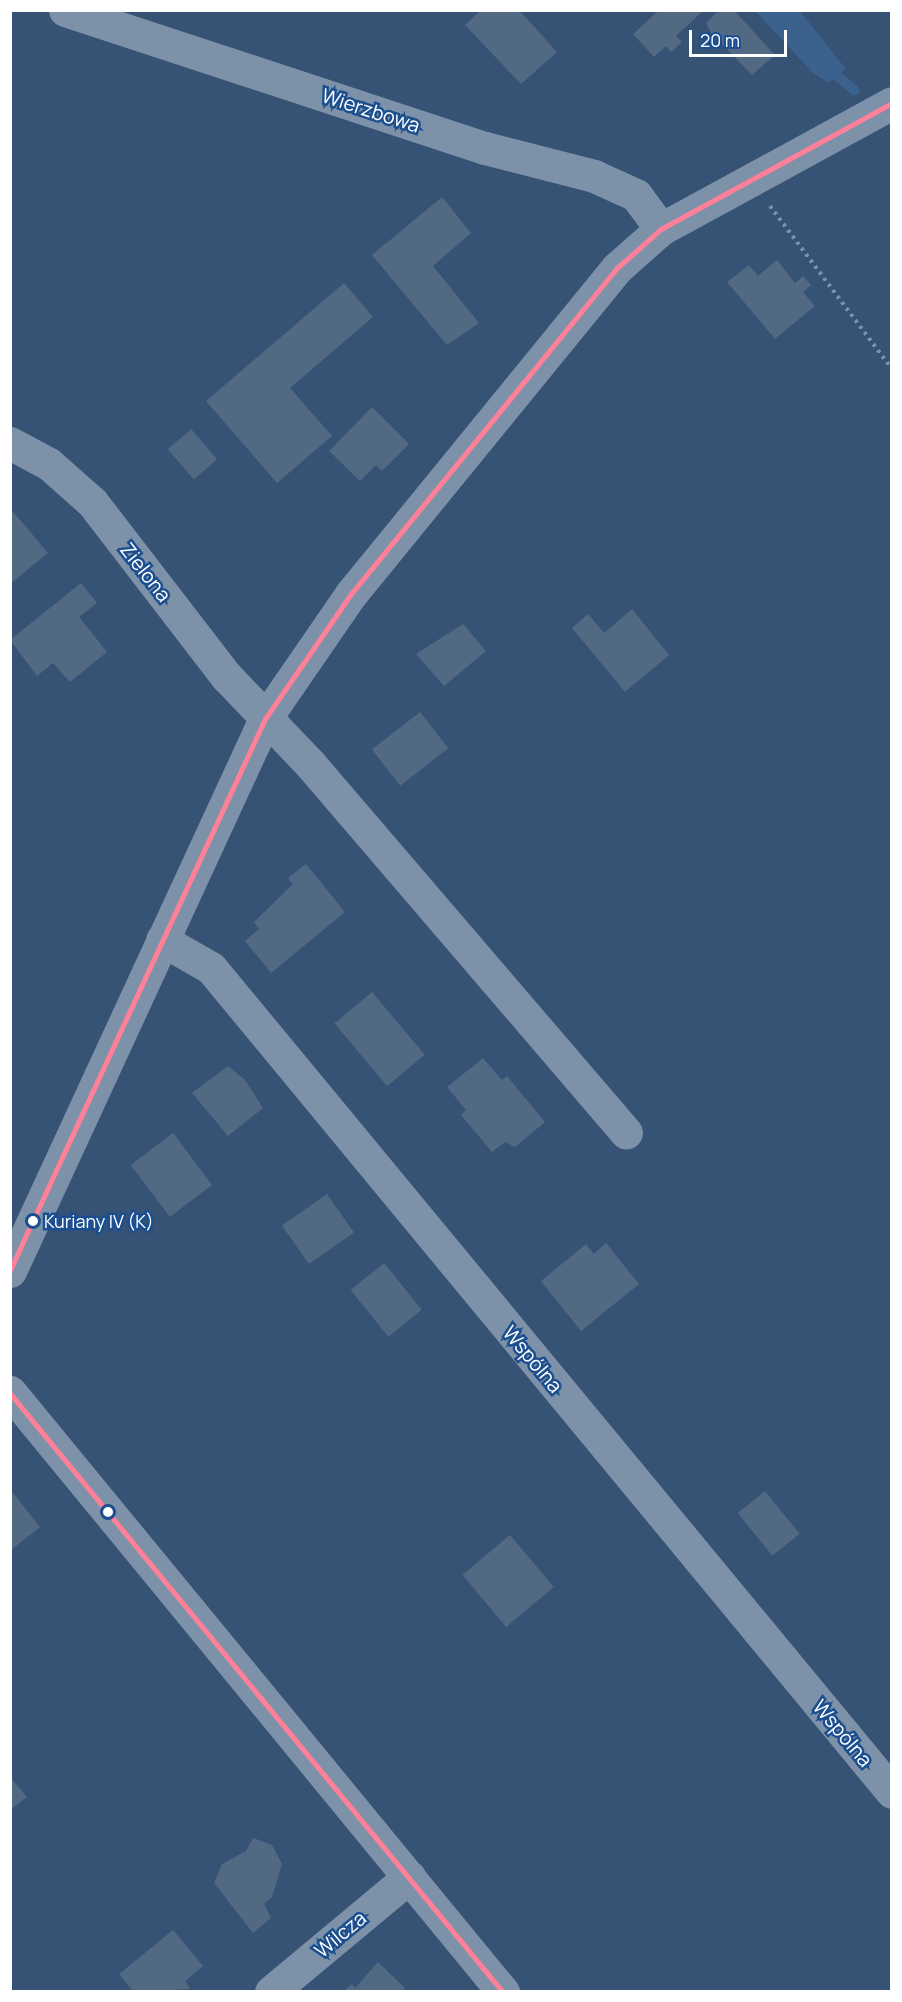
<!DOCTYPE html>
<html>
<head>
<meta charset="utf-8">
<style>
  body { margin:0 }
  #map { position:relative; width:902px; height:2002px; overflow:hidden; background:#365274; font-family:Manrope,sans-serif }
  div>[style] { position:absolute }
  .water>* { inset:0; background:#3b618d }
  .stream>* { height:10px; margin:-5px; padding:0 5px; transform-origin:5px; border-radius:5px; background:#3b618d }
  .building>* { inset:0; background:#526984; transform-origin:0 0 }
  .path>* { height:4px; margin-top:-2px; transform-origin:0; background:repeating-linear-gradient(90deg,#7d92a8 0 3px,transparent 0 7.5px) }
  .minor>* { height:33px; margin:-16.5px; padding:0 16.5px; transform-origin:16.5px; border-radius:16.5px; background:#7d92a8 }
  .bus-1>* { height:4.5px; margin:-2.25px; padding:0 2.25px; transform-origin:2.25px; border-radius:2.25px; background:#ff8098 }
  .dots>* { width:16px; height:16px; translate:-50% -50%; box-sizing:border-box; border:3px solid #1b4f8f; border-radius:50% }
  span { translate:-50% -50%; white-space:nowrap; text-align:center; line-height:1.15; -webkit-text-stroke:5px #1b4f8f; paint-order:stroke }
  .bus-label { font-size:18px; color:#fff }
  .left { translate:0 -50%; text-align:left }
  .street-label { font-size:20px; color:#fff }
  .frame { position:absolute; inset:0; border:12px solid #fff; pointer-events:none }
  .scale { position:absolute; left:689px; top:30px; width:98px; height:27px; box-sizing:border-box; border:3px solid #fff; border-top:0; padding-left:8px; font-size:18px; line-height:21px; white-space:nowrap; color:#fff; -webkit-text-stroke:4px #1b4f8f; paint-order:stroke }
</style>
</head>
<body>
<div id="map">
  <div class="water">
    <div style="clip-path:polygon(755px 11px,800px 11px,846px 69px,829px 83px,814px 74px)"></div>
  </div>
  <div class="stream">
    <div style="left:829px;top:69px;width:33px;rotate:40deg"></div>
  </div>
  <div class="building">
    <div style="clip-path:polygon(481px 10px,519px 10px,557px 52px,521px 84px,465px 25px)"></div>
    <div style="clip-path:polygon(659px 10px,704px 10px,676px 36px,682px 42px,671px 52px,666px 46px,654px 57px,633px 34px)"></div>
    <div style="clip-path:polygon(719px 10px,734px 10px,775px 55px,752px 75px,711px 33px,706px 23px)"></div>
    <div style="clip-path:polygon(442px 197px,471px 233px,433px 266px,479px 323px,447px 345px,372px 255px)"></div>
    <div style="clip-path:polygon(777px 260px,795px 283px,803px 276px,811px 285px,803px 292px,815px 306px,775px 339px,727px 282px,749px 265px,758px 276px)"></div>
    <div style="clip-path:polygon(344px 283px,373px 317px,290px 388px,332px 436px,277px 483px,206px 401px)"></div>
    <div style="clip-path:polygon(372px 407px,409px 444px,382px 471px,376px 465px,360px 481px,329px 451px)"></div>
    <div style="left:191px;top:429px;width:40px;height:31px;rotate:49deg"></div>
    <div style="clip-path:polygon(10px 508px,48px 553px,10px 584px)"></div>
    <div style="clip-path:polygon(81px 583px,97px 603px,79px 617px,107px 652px,70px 682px,53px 663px,37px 676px,10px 640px)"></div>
    <div style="clip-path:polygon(632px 609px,669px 655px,625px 692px,572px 628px,588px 614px,604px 633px)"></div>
    <div style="clip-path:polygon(463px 624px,486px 651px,444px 686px,416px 654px)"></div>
    <div style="left:420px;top:712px;width:46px;height:61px;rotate:52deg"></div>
    <div style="clip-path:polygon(306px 864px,345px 912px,271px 973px,245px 941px,259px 929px,254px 922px,293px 884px,288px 878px)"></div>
    <div style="left:372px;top:992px;width:82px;height:49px;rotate:50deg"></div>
    <div style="clip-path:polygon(483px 1058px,502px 1080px,507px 1076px,545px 1122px,515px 1147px,505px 1142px,492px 1152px,461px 1115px,466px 1110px,447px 1087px)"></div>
    <div style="clip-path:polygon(228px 1066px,245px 1080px,263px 1108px,228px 1136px,192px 1093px)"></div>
    <div style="left:173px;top:1133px;width:65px;height:53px;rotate:53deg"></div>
    <div style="left:327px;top:1194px;width:47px;height:55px;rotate:55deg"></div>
    <div style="clip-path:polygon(606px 1243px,639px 1284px,581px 1331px,541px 1281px,586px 1244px,594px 1254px)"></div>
    <div style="left:384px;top:1263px;width:60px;height:43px;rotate:51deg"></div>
    <div style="left:765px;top:1491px;width:55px;height:35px;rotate:51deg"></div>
    <div style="clip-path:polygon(13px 1493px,40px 1527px,10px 1551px,10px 1495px)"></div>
    <div style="left:510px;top:1535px;width:68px;height:62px;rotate:50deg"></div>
    <div style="clip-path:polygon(10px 1777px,27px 1797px,10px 1810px)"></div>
    <div style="clip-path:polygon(253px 1838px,272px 1845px,282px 1864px,272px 1897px,264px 1904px,271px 1918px,253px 1933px,214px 1883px,222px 1864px,246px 1851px)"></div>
    <div style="clip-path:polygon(173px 1930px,203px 1966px,185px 1981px,190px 1989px,134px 1992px,119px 1974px)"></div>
    <div style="clip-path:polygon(378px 1962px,405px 1988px,402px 1992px,343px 1992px,352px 1984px,355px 1988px)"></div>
  </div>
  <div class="path">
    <div style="left:770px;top:206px;width:204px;rotate:53.2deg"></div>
  </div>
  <div class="minor">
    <div style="left:65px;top:10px;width:442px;rotate:18.2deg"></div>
    <div style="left:485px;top:148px;width:113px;rotate:14.4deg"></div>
    <div style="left:594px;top:176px;width:46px;rotate:24.3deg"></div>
    <div style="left:636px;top:195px;width:42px;rotate:53.7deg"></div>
    <div style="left:10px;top:443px;width:44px;rotate:28.3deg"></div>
    <div style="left:49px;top:464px;width:57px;rotate:41.5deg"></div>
    <div style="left:92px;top:502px;width:221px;rotate:52.4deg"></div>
    <div style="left:227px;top:677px;width:122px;rotate:46.3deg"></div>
    <div style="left:311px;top:765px;width:484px;rotate:49.4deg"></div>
    <div style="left:162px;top:940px;width:56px;rotate:29.7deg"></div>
    <div style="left:211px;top:968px;width:1069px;rotate:50.43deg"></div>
    <div style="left:10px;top:1271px;width:608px;rotate:-65.21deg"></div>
    <div style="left:265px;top:719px;width:152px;rotate:-55.5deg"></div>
    <div style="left:351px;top:594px;width:421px;rotate:-50.8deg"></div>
    <div style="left:617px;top:268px;width:59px;rotate:-41.6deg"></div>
    <div style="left:661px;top:229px;width:263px;rotate:-28.6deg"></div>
    <div style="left:10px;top:1392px;width:777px;rotate:50.59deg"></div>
    <div style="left:271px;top:1992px;width:180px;rotate:-39.8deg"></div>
  </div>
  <div class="bus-1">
    <div style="left:10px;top:1270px;width:607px;rotate:-65.17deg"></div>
    <div style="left:265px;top:719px;width:152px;rotate:-55.5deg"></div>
    <div style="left:351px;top:594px;width:421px;rotate:-50.8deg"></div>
    <div style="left:617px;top:268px;width:59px;rotate:-41.6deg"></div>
    <div style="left:661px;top:229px;width:263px;rotate:-28.6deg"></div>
    <div style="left:10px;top:1393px;width:776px;rotate:50.54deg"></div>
  </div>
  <div class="dots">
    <div style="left:33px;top:1221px;background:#fff"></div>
    <div style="left:108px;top:1512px;background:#fff"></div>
  </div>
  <div class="bus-label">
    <span class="left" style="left:44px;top:1221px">Kuriany IV (K)</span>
  </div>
  <div class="street-label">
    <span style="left:371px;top:110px;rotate:18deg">Wierzbowa</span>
    <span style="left:146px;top:572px;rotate:52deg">Zielona</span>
    <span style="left:533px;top:1359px;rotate:50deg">Wspólna</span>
    <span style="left:843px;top:1733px;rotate:50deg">Wspólna</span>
    <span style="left:340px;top:1934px;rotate:-40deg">Wilcza</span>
  </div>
  <div class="frame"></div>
  <div class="scale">20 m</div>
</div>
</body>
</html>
